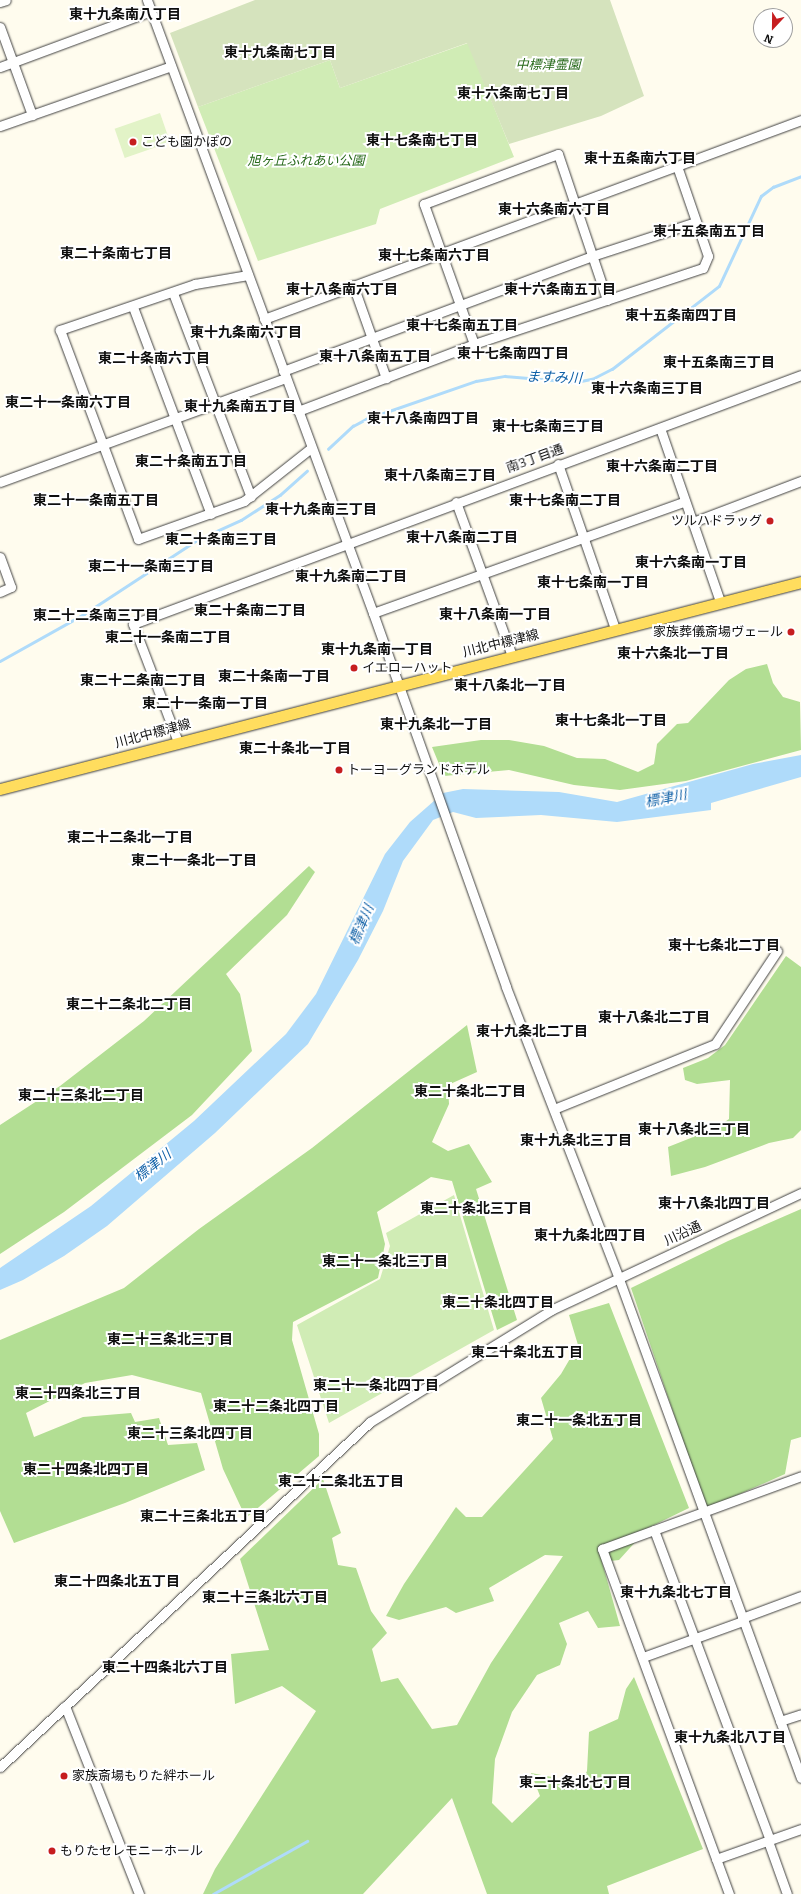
<!DOCTYPE html>
<html>
<head>
<meta charset="utf-8">
<style>
  body { margin:0 }
  #map { position:relative; width:801px; height:1894px; overflow:hidden; background:#fffcee; font-family:Bitter,"Noto Sans JP",serif }
  div>[style] { position:absolute }
  .green>* { inset:0; background:#d0ecb5 }
  .forest>* { inset:0; background:#b2de93 }
  .cemetery>* { inset:0; background:#d5e3bd }
  .pitch>* { inset:0; background:#e2f3c7; transform-origin:0 0 }
  .water>* { inset:0; background:#afdbfa }
  .stream>* { height:2.5px; margin:-1.25px; padding:0 1.25px; transform-origin:1.25px; border-radius:1.25px; background:#afdbfa }
  .roads { filter:drop-shadow(0 0 1px #414141) drop-shadow(0 0 1px #414141) }
  .minor>* { height:9px; margin:-4.5px; padding:0 4.5px; transform-origin:4.5px; border-radius:4.5px; background:#fff }
  .major>* { height:11px; margin:-5.5px; padding:0 5.5px; transform-origin:5.5px; border-radius:5.5px; background:#ffdd5e }
  .dots>* { width:11px; height:11px; translate:-50% -50%; box-sizing:border-box; border:2px solid #fff; border-radius:50% }
  span { translate:-50% -50%; white-space:nowrap; text-align:center; line-height:1.15; -webkit-text-stroke:4px #fff; paint-order:stroke }
  .park-label { font-size:13px; color:#27691a; font-style:italic }
  .poi-label { font-size:13px; color:#0e0e0e }
  .left { translate:0 -50%; text-align:left }
  .right { translate:-100% -50%; text-align:right }
  .street-label { font-size:13px; color:#0e0e0e }
  .neighbourhood-label { font-size:14px; color:#0e0e0e; font-weight:700 }
  .water-label { font-size:14px; color:#0f60a7; font-style:italic }
  .north { position:absolute; left:753px; top:8px; width:40px; height:40px; box-sizing:border-box; background:#fff; border:1px solid #9f9f9f; border-radius:50%; rotate:202deg; font-size:11px; font-weight:700; line-height:16px; text-align:center; color:#0e0e0e }
  .north::after { content:''; display:block; margin:auto; width:14px; height:18px; background:#c61d1f; clip-path:polygon(50% 0,100% 100%,50% 72%,0 100%) }
</style>
</head>
<body>
<div id="map">
  <div class="green">
    <div style="clip-path:polygon(468px 43px,514px 157px,380px 209px,376px 224px,258px 261px,198px 107px,330px 60px,340px 88px)"></div>
    <div style="clip-path:polygon(454px 1195px,494px 1330px,329px 1423px,297px 1325px,380px 1279px,390px 1246px,386px 1233px)"></div>
  </div>
  <div class="forest">
    <div style="clip-path:polygon(767px 664px,773px 683px,783px 697px,800px 702px,801px 750px,686px 781px,620px 790px,574px 785px,509px 770px,444px 776px,432px 747px,481px 740px,509px 740px,544px 746px,577px 758px,605px 759px,638px 772px,654px 764px,657px 744px,677px 724px,688px 723px,729px 680px,746px 669px)"></div>
    <div style="clip-path:polygon(309px 866px,315px 872px,287px 915px,226px 974px,240px 994px,252px 1051px,192px 1115px,64px 1212px,0 1254px,0 1125px,60px 1086px,144px 1021px)"></div>
    <div style="clip-path:polygon(786px 956px,801px 967px,801px 1130px,793px 1138px,769px 1143px,705px 1167px,671px 1176px,668px 1147px,716px 1128px,729px 1119px,730px 1080px,697px 1084px,685px 1080px,683px 1068px,708px 1058px,725px 1045px)"></div>
    <div style="clip-path:polygon(467px 1025px,477px 1072px,448px 1085px,449px 1104px,432px 1142px,448px 1151px,469px 1144px,492px 1182px,476px 1189px,517px 1320px,497px 1330px,452px 1181px,431px 1177px,377px 1212px,385px 1244px,378px 1278px,293px 1322px,292px 1340px,319px 1434px,319px 1456px,246px 1518px,223px 1469px,201px 1393px,132px 1375px,85px 1383px,26px 1413px,34px 1437px,83px 1417px,131px 1413px,135px 1422px,159px 1418px,168px 1445px,197px 1443px,205px 1470px,125px 1503px,14px 1543px,0 1511px,0 1340px,124px 1288px,199px 1229px,312px 1148px)"></div>
    <div style="clip-path:polygon(801px 1209px,801px 1437px,791px 1440px,785px 1474px,706px 1509px,631px 1288px,728px 1241px)"></div>
    <div style="clip-path:polygon(609px 1303px,689px 1508px,648px 1528px,619px 1560px,602px 1562px,620px 1626px,598px 1628px,588px 1611px,559px 1623px,567px 1644px,560px 1665px,537px 1675px,512px 1712px,495px 1759px,492px 1803px,512px 1823px,540px 1796px,531px 1773px,552px 1777px,578px 1789px,587px 1771px,589px 1732px,618px 1719px,626px 1689px,634px 1677px,703px 1849px,607px 1886px,609px 1894px,487px 1894px,452px 1798px,363px 1894px,203px 1894px,215px 1869px,316px 1711px,282px 1686px,235px 1704px,231px 1654px,269px 1650px,240px 1559px,323px 1479px,341px 1533px,332px 1538px,338px 1565px,356px 1568px,371px 1611px,387px 1633px,372px 1649px,381px 1682px,398px 1678px,432px 1729px,457px 1725px,491px 1663px,563px 1556px,545px 1555px,489px 1588px,494px 1601px,456px 1613px,446px 1607px,399px 1620px,386px 1616px,404px 1584px,456px 1507px,466px 1517px,482px 1517px,553px 1439px,541px 1398px,561px 1374px,578px 1345px,569px 1315px)"></div>
  </div>
  <div class="cemetery">
    <div style="clip-path:polygon(255px 0,610px 0,644px 96px,601px 116px,509px 144px,467px 43px,340px 88px,330px 60px,198px 107px,170px 33px)"></div>
  </div>
  <div class="pitch">
    <div style="left:160px;top:113px;width:31px;height:48px;rotate:71deg"></div>
  </div>
  <div class="water">
    <div style="clip-path:polygon(801px 755px,801px 777px,711px 803px,711px 810px,617px 822px,541px 815px,476px 818px,453px 812px,433px 820px,403px 861px,383px 911px,358px 960px,308px 1044px,215px 1133px,107px 1226px,64px 1256px,23px 1280px,0 1290px,0 1268px,91px 1206px,194px 1121px,286px 1034px,316px 994px,385px 854px,410px 822px,443px 793px,463px 789px,559px 792px,617px 802px,753px 764px)"></div>
  </div>
  <div class="stream">
    <div style="left:328px;top:449px;width:34px;rotate:-43deg"></div>
    <div style="left:353px;top:426px;width:15px;rotate:-28deg"></div>
    <div style="left:366px;top:419px;width:116px;rotate:-19.1deg"></div>
    <div style="left:476px;top:381px;width:29px;rotate:-10deg"></div>
    <div style="left:505px;top:376px;width:71px;rotate:4.8deg"></div>
    <div style="left:576px;top:382px;width:16px;rotate:-11deg"></div>
    <div style="left:592px;top:379px;width:22px;rotate:-27deg"></div>
    <div style="left:612px;top:369px;width:135px;rotate:-37.8deg"></div>
    <div style="left:719px;top:286px;width:99px;rotate:-65deg"></div>
    <div style="left:761px;top:196px;width:15px;rotate:-37deg"></div>
    <div style="left:773px;top:187px;width:30px;rotate:-21deg"></div>
    <div style="left:0;top:661px;width:96px;rotate:-29.2deg"></div>
    <div style="left:84px;top:614px;width:135px;rotate:-33.2deg"></div>
    <div style="left:197px;top:540px;width:48px;rotate:-24.4deg"></div>
    <div style="left:241px;top:520px;width:46px;rotate:-32.7deg"></div>
    <div style="left:280px;top:495px;width:36px;rotate:-42deg"></div>
    <div style="left:213px;top:1894px;width:108px;rotate:-29.4deg"></div>
  </div>
  <div class="roads">
    <div class="minor">
      <div style="left:147px;top:0;width:653px;rotate:69.76deg"></div>
      <div style="left:373px;top:613px;width:397px;rotate:70.4deg"></div>
      <div style="left:506px;top:987px;width:313px;rotate:68.8deg"></div>
      <div style="left:619px;top:1279px;width:531px;rotate:69.96deg"></div>
      <div style="left:0;top:2px;width:6px;rotate:-18deg"></div>
      <div style="left:0;top:27px;width:94px;rotate:70deg"></div>
      <div style="left:0;top:67px;width:161px;rotate:-20.3deg"></div>
      <div style="left:0;top:126px;width:181px;rotate:-19.3deg"></div>
      <div style="left:248px;top:275px;width:54px;rotate:170.4deg"></div>
      <div style="left:195px;top:284px;width:143px;rotate:161.2deg"></div>
      <div style="left:60px;top:330px;width:223px;rotate:69.5deg"></div>
      <div style="left:138px;top:539px;width:113px;rotate:-19.7deg"></div>
      <div style="left:244px;top:501px;width:85px;rotate:-38.3deg"></div>
      <div style="left:353px;top:285px;width:99px;rotate:70.5deg"></div>
      <div style="left:173px;top:293px;width:218px;rotate:69.1deg"></div>
      <div style="left:133px;top:307px;width:221px;rotate:69.4deg"></div>
      <div style="left:264px;top:319px;width:573px;rotate:-20.33deg"></div>
      <div style="left:474px;top:344px;width:149px;rotate:-109.7deg"></div>
      <div style="left:424px;top:204px;width:143px;rotate:-20.5deg"></div>
      <div style="left:558px;top:154px;width:154px;rotate:71.4deg"></div>
      <div style="left:283px;top:371px;width:330px;rotate:-20.4deg"></div>
      <div style="left:592px;top:256px;width:109px;rotate:-18.1deg"></div>
      <div style="left:298px;top:411px;width:188px;rotate:-20.8deg"></div>
      <div style="left:474px;top:344px;width:241px;rotate:-18.4deg"></div>
      <div style="left:703px;top:268px;width:13px;rotate:-67deg"></div>
      <div style="left:708px;top:256px;width:95px;rotate:-109deg"></div>
      <div style="left:660px;top:428px;width:183px;rotate:70.9deg"></div>
      <div style="left:558px;top:464px;width:175px;rotate:70.9deg"></div>
      <div style="left:0;top:482px;width:303px;rotate:-20deg"></div>
      <div style="left:456px;top:502px;width:164px;rotate:70deg"></div>
      <div style="left:693px;top:522px;width:116px;rotate:-20.8deg"></div>
      <div style="left:0;top:557px;width:32px;rotate:70deg"></div>
      <div style="left:11px;top:587px;width:12px;rotate:156deg"></div>
      <div style="left:373px;top:613px;width:331px;rotate:-19.7deg"></div>
      <div style="left:178px;top:742px;width:126px;rotate:-110.9deg"></div>
      <div style="left:133px;top:624px;width:713px;rotate:-20.44deg"></div>
      <div style="left:554px;top:1109px;width:174px;rotate:-22deg"></div>
      <div style="left:715px;top:1044px;width:112px;rotate:-56.3deg"></div>
      <div style="left:654px;top:1530px;width:331px;rotate:69.5deg"></div>
      <div style="left:742px;top:1618px;width:63px;rotate:-20.4deg"></div>
      <div style="left:643px;top:1657px;width:106px;rotate:-19.8deg"></div>
      <div style="left:65px;top:1706px;width:202px;rotate:68.5deg"></div>
      <div style="left:780px;top:1721px;width:22px;rotate:-18deg"></div>
      <div style="left:0;top:1767px;width:506px;rotate:-43deg"></div>
      <div style="left:370px;top:1422px;width:213px;rotate:-31.7deg"></div>
      <div style="left:551px;top:1310px;width:276px;rotate:-25.1deg"></div>
      <div style="left:768px;top:1841px;width:56px;rotate:70.3deg"></div>
      <div style="left:716px;top:1859px;width:90px;rotate:-19.4deg"></div>
      <div style="left:729px;top:1894px;width:368px;rotate:-110.2deg"></div>
      <div style="left:602px;top:1549px;width:212px;rotate:-20.1deg"></div>
    </div>
    <div class="major">
      <div style="left:0;top:789px;width:827px;rotate:-14.49deg"></div>
    </div>
  </div>
  <div class="dots">
    <div style="left:133px;top:142px;background:#c61d1f"></div>
    <div style="left:770px;top:521px;background:#c61d1f"></div>
    <div style="left:791px;top:632px;background:#c61d1f"></div>
    <div style="left:354px;top:668px;background:#c61d1f"></div>
    <div style="left:339px;top:770px;background:#c61d1f"></div>
    <div style="left:64px;top:1776px;background:#c61d1f"></div>
    <div style="left:52px;top:1851px;background:#c61d1f"></div>
  </div>
  <div class="park-label">
    <span style="left:548px;top:65px">中標津霊園</span>
    <span style="left:306px;top:161px">旭ヶ丘ふれあい公園</span>
  </div>
  <div class="poi-label">
    <span class="left" style="left:141px;top:142px">こども園かぽの</span>
    <span class="right" style="left:762px;top:521px">ツルハドラッグ</span>
    <span class="right" style="left:783px;top:632px">家族葬儀斎場ヴェール</span>
    <span class="left" style="left:362px;top:668px">イエローハット</span>
    <span class="left" style="left:347px;top:770px">トーヨーグランドホテル</span>
    <span class="left" style="left:72px;top:1776px">家族斎場もりた絆ホール</span>
    <span class="left" style="left:60px;top:1851px">もりたセレモニーホール</span>
  </div>
  <div class="street-label">
    <span style="left:535px;top:459px;rotate:-20deg">南3丁目通</span>
    <span style="left:501px;top:644px;rotate:-14deg">川北中標津線</span>
    <span style="left:153px;top:734px;rotate:-15deg">川北中標津線</span>
    <span style="left:683px;top:1234px;rotate:-25deg">川沿通</span>
  </div>
  <div class="neighbourhood-label">
    <span style="left:125px;top:15px">東十九条南八丁目</span>
    <span style="left:280px;top:53px">東十九条南七丁目</span>
    <span style="left:513px;top:94px">東十六条南七丁目</span>
    <span style="left:422px;top:141px">東十七条南七丁目</span>
    <span style="left:640px;top:159px">東十五条南六丁目</span>
    <span style="left:554px;top:210px">東十六条南六丁目</span>
    <span style="left:709px;top:232px">東十五条南五丁目</span>
    <span style="left:116px;top:254px">東二十条南七丁目</span>
    <span style="left:434px;top:256px">東十七条南六丁目</span>
    <span style="left:342px;top:290px">東十八条南六丁目</span>
    <span style="left:560px;top:290px">東十六条南五丁目</span>
    <span style="left:681px;top:316px">東十五条南四丁目</span>
    <span style="left:462px;top:326px">東十七条南五丁目</span>
    <span style="left:246px;top:333px">東十九条南六丁目</span>
    <span style="left:513px;top:354px">東十七条南四丁目</span>
    <span style="left:375px;top:357px">東十八条南五丁目</span>
    <span style="left:154px;top:359px">東二十条南六丁目</span>
    <span style="left:719px;top:363px">東十五条南三丁目</span>
    <span style="left:647px;top:389px">東十六条南三丁目</span>
    <span style="left:68px;top:403px">東二十一条南六丁目</span>
    <span style="left:240px;top:407px">東十九条南五丁目</span>
    <span style="left:423px;top:419px">東十八条南四丁目</span>
    <span style="left:548px;top:427px">東十七条南三丁目</span>
    <span style="left:191px;top:462px">東二十条南五丁目</span>
    <span style="left:662px;top:467px">東十六条南二丁目</span>
    <span style="left:440px;top:476px">東十八条南三丁目</span>
    <span style="left:96px;top:501px">東二十一条南五丁目</span>
    <span style="left:565px;top:501px">東十七条南二丁目</span>
    <span style="left:321px;top:510px">東十九条南三丁目</span>
    <span style="left:462px;top:538px">東十八条南二丁目</span>
    <span style="left:221px;top:540px">東二十条南三丁目</span>
    <span style="left:691px;top:563px">東十六条南一丁目</span>
    <span style="left:151px;top:567px">東二十一条南三丁目</span>
    <span style="left:351px;top:577px">東十九条南二丁目</span>
    <span style="left:593px;top:583px">東十七条南一丁目</span>
    <span style="left:250px;top:611px">東二十条南二丁目</span>
    <span style="left:495px;top:615px">東十八条南一丁目</span>
    <span style="left:96px;top:616px">東二十二条南三丁目</span>
    <span style="left:168px;top:638px">東二十一条南二丁目</span>
    <span style="left:377px;top:650px">東十九条南一丁目</span>
    <span style="left:673px;top:654px">東十六条北一丁目</span>
    <span style="left:274px;top:677px">東二十条南一丁目</span>
    <span style="left:143px;top:681px">東二十二条南二丁目</span>
    <span style="left:510px;top:686px">東十八条北一丁目</span>
    <span style="left:205px;top:704px">東二十一条南一丁目</span>
    <span style="left:611px;top:721px">東十七条北一丁目</span>
    <span style="left:436px;top:725px">東十九条北一丁目</span>
    <span style="left:295px;top:749px">東二十条北一丁目</span>
    <span style="left:130px;top:838px">東二十二条北一丁目</span>
    <span style="left:194px;top:861px">東二十一条北一丁目</span>
    <span style="left:724px;top:946px">東十七条北二丁目</span>
    <span style="left:129px;top:1005px">東二十二条北二丁目</span>
    <span style="left:654px;top:1018px">東十八条北二丁目</span>
    <span style="left:532px;top:1032px">東十九条北二丁目</span>
    <span style="left:470px;top:1092px">東二十条北二丁目</span>
    <span style="left:81px;top:1096px">東二十三条北二丁目</span>
    <span style="left:694px;top:1130px">東十八条北三丁目</span>
    <span style="left:576px;top:1141px">東十九条北三丁目</span>
    <span style="left:714px;top:1204px">東十八条北四丁目</span>
    <span style="left:476px;top:1209px">東二十条北三丁目</span>
    <span style="left:590px;top:1236px">東十九条北四丁目</span>
    <span style="left:385px;top:1262px">東二十一条北三丁目</span>
    <span style="left:498px;top:1303px">東二十条北四丁目</span>
    <span style="left:170px;top:1340px">東二十三条北三丁目</span>
    <span style="left:527px;top:1353px">東二十条北五丁目</span>
    <span style="left:376px;top:1386px">東二十一条北四丁目</span>
    <span style="left:78px;top:1394px">東二十四条北三丁目</span>
    <span style="left:276px;top:1407px">東二十二条北四丁目</span>
    <span style="left:579px;top:1421px">東二十一条北五丁目</span>
    <span style="left:190px;top:1434px">東二十三条北四丁目</span>
    <span style="left:86px;top:1470px">東二十四条北四丁目</span>
    <span style="left:341px;top:1482px">東二十二条北五丁目</span>
    <span style="left:203px;top:1517px">東二十三条北五丁目</span>
    <span style="left:117px;top:1582px">東二十四条北五丁目</span>
    <span style="left:676px;top:1593px">東十九条北七丁目</span>
    <span style="left:265px;top:1598px">東二十三条北六丁目</span>
    <span style="left:165px;top:1668px">東二十四条北六丁目</span>
    <span style="left:730px;top:1738px">東十九条北八丁目</span>
    <span style="left:575px;top:1783px">東二十条北七丁目</span>
  </div>
  <div class="water-label">
    <span style="left:554px;top:378px;rotate:2deg">ますみ川</span>
    <span style="left:666px;top:799px;rotate:-11deg">標津川</span>
    <span style="left:362px;top:925px;rotate:-67deg">標津川</span>
    <span style="left:153px;top:1166px;rotate:-38deg">標津川</span>
  </div>
  <div class="north">N</div>
</div>
</body>
</html>
